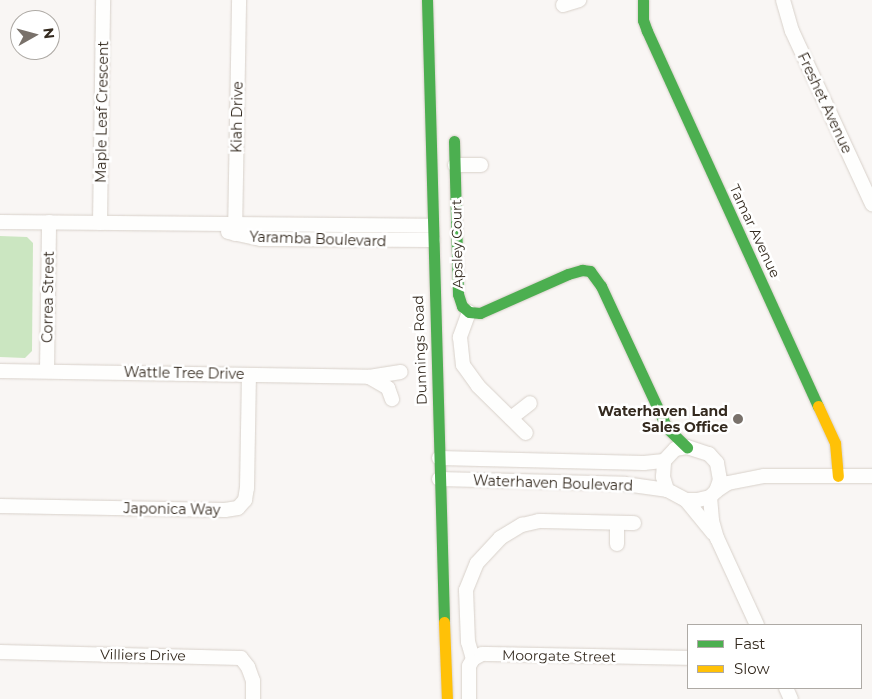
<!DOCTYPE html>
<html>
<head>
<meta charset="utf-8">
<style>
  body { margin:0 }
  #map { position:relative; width:872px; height:699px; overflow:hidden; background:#f9f6f4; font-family:Montserrat,sans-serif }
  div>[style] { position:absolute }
  .green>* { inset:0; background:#cbe6c1 }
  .roads { filter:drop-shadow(0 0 1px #d8d1ca) drop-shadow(0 0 1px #d8d1ca) }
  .street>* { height:14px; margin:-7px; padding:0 7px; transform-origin:7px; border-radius:7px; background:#fefefd }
  .fast>* { height:11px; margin:-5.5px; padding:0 5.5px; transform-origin:5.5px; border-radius:5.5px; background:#4caf50 }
  .slow>* { height:11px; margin:-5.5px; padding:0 5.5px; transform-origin:5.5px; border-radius:5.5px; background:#ffc107 }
  .dots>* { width:14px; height:14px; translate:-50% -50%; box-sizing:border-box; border:2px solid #fff; border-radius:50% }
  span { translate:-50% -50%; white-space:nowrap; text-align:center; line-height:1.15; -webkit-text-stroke:5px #fff; paint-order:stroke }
  .street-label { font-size:14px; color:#342a1f }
  .poi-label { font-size:14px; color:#342a1f; font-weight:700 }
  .right { translate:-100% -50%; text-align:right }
  .legend { position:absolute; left:687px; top:624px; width:175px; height:65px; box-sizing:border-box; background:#fff; border:1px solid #aeaaa5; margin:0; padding:6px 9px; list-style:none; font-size:15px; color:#342a1f }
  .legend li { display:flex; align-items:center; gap:10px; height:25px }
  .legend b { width:25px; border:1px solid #aeaaa5 }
  .north { position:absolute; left:10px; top:10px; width:50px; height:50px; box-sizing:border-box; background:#fff; border:1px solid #aeaaa5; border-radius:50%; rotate:83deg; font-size:14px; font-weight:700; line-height:20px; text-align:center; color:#342a1f }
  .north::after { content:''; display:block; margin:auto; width:18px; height:22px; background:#79716a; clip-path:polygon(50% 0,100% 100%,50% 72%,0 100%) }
</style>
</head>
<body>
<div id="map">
  <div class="green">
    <div style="clip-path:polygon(0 236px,27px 237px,33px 243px,32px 351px,25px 358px,0 357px)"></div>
  </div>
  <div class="roads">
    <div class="street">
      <div style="left:783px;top:0;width:32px;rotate:74deg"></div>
      <div style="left:792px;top:31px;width:191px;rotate:65.2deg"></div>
      <div style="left:563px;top:5px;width:17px;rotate:-17deg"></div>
      <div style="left:455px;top:165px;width:26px"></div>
      <div style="left:0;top:222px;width:432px;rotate:0.5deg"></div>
      <div style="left:100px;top:223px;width:223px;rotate:-89.2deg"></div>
      <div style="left:228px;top:232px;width:34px;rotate:12deg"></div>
      <div style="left:261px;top:239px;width:172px;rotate:0.3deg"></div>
      <div style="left:235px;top:234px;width:234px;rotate:-89deg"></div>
      <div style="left:469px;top:312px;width:27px;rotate:110deg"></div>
      <div style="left:460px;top:337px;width:28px;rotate:84deg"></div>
      <div style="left:463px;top:365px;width:26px;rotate:54deg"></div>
      <div style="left:478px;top:386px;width:67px;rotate:44.4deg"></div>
      <div style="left:0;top:371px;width:369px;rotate:0.9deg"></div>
      <div style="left:369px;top:377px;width:32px;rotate:-9deg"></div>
      <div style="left:47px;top:371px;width:149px;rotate:-89.2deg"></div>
      <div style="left:369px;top:377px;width:22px;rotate:30deg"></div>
      <div style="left:388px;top:388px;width:12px;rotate:70deg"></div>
      <div style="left:511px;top:418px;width:24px;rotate:-38deg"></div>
      <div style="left:687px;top:447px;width:23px;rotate:18deg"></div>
      <div style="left:709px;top:454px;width:12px;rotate:48deg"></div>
      <div style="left:717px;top:463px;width:17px;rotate:80deg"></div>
      <div style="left:720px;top:480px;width:12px;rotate:110deg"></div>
      <div style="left:716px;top:491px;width:8px;rotate:135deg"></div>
      <div style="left:710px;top:497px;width:12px;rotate:166deg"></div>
      <div style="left:698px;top:500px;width:12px;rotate:180deg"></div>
      <div style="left:686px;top:500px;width:21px;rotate:-152deg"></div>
      <div style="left:667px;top:490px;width:14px;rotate:-107deg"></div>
      <div style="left:663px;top:477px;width:16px;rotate:-86deg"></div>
      <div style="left:664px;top:461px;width:16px;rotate:-47deg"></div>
      <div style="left:675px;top:449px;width:12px;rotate:-9deg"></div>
      <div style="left:439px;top:458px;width:205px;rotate:1.4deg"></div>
      <div style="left:644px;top:463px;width:20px;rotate:-6deg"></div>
      <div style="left:439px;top:479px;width:186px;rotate:1.5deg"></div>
      <div style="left:625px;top:484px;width:42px;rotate:8.1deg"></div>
      <div style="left:716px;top:491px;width:14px;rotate:-34deg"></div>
      <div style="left:728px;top:483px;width:37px;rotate:-11deg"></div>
      <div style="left:764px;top:476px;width:108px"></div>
      <div style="left:710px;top:497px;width:24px;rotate:85deg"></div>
      <div style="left:712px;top:521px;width:18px;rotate:74deg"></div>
      <div style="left:717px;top:538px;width:96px;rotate:65.3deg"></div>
      <div style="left:686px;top:500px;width:43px;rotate:50.7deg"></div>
      <div style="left:0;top:506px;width:225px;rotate:1deg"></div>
      <div style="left:225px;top:510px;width:13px;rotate:-9deg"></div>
      <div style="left:238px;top:508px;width:11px;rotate:-49deg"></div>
      <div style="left:245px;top:500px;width:12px;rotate:-81deg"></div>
      <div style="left:247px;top:488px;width:113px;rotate:-89deg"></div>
      <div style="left:617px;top:544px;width:21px;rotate:-90deg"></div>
      <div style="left:0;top:652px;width:241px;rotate:1.4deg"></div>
      <div style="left:241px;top:658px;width:11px;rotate:52deg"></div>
      <div style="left:248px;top:667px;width:15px;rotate:70deg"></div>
      <div style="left:253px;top:681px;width:18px;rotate:90deg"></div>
      <div style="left:473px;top:659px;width:18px;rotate:-106deg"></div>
      <div style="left:468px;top:642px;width:52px;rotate:-92.2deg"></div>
      <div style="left:466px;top:590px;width:29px;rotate:-68deg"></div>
      <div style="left:477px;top:563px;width:34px;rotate:-47deg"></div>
      <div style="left:500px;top:538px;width:26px;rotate:-31deg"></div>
      <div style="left:522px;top:525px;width:17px;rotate:-13deg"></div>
      <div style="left:539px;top:521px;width:95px;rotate:1.2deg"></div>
      <div style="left:786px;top:688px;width:12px;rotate:66deg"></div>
      <div style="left:469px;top:699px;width:33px;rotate:-90deg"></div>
      <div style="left:469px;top:666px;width:8px;rotate:-60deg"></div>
      <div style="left:473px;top:659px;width:10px;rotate:-29deg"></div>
      <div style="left:482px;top:654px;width:206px;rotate:1.1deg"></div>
    </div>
    <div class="fast">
      <div style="left:427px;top:0;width:622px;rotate:88.43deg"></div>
      <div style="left:643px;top:0;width:20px;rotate:90deg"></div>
      <div style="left:643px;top:20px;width:12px;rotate:70deg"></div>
      <div style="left:647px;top:31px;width:412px;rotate:65.5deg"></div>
      <div style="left:454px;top:141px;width:153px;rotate:88.5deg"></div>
      <div style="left:458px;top:294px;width:13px;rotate:72deg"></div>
      <div style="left:462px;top:306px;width:9px;rotate:41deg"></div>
      <div style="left:469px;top:312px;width:11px;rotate:5deg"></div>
      <div style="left:480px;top:313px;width:96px;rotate:-23.9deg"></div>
      <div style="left:568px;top:274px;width:15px;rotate:-16deg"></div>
      <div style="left:582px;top:270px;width:8px;rotate:7deg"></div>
      <div style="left:590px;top:271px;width:19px;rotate:54deg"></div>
      <div style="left:601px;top:286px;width:157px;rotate:65.1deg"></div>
      <div style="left:667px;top:428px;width:28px;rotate:44deg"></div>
    </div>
    <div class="slow">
      <div style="left:818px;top:406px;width:41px;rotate:65.3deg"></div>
      <div style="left:835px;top:443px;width:33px;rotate:85deg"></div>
      <div style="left:444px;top:622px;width:77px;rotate:87.8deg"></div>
    </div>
  </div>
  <div class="dots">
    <div style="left:738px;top:419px;background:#79716a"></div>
  </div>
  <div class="street-label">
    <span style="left:825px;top:103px;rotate:65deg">Freshet Avenue</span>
    <span style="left:102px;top:112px;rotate:-89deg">Maple Leaf Crescent</span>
    <span style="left:237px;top:117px;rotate:-89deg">Kiah Drive</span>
    <span style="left:755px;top:231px;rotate:65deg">Tamar Avenue</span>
    <span style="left:318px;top:239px;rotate:2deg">Yaramba Boulevard</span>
    <span style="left:457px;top:244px;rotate:-91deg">Apsley Court</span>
    <span style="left:48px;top:297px;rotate:-89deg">Correa Street</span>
    <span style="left:420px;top:350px;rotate:-92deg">Dunnings Road</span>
    <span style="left:184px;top:373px;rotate:1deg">Wattle Tree Drive</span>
    <span style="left:553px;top:483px;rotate:2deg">Waterhaven Boulevard</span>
    <span style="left:172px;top:509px;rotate:1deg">Japonica Way</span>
    <span style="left:143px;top:655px;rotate:1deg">Villiers Drive</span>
    <span style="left:559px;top:656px;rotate:1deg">Moorgate Street</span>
  </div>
  <div class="poi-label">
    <span class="right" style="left:728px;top:419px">Waterhaven Land<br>Sales Office</span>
  </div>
  <ul class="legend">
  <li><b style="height:6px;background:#4caf50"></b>Fast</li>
  <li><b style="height:6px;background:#ffc107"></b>Slow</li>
  </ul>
  <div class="north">N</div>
</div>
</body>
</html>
